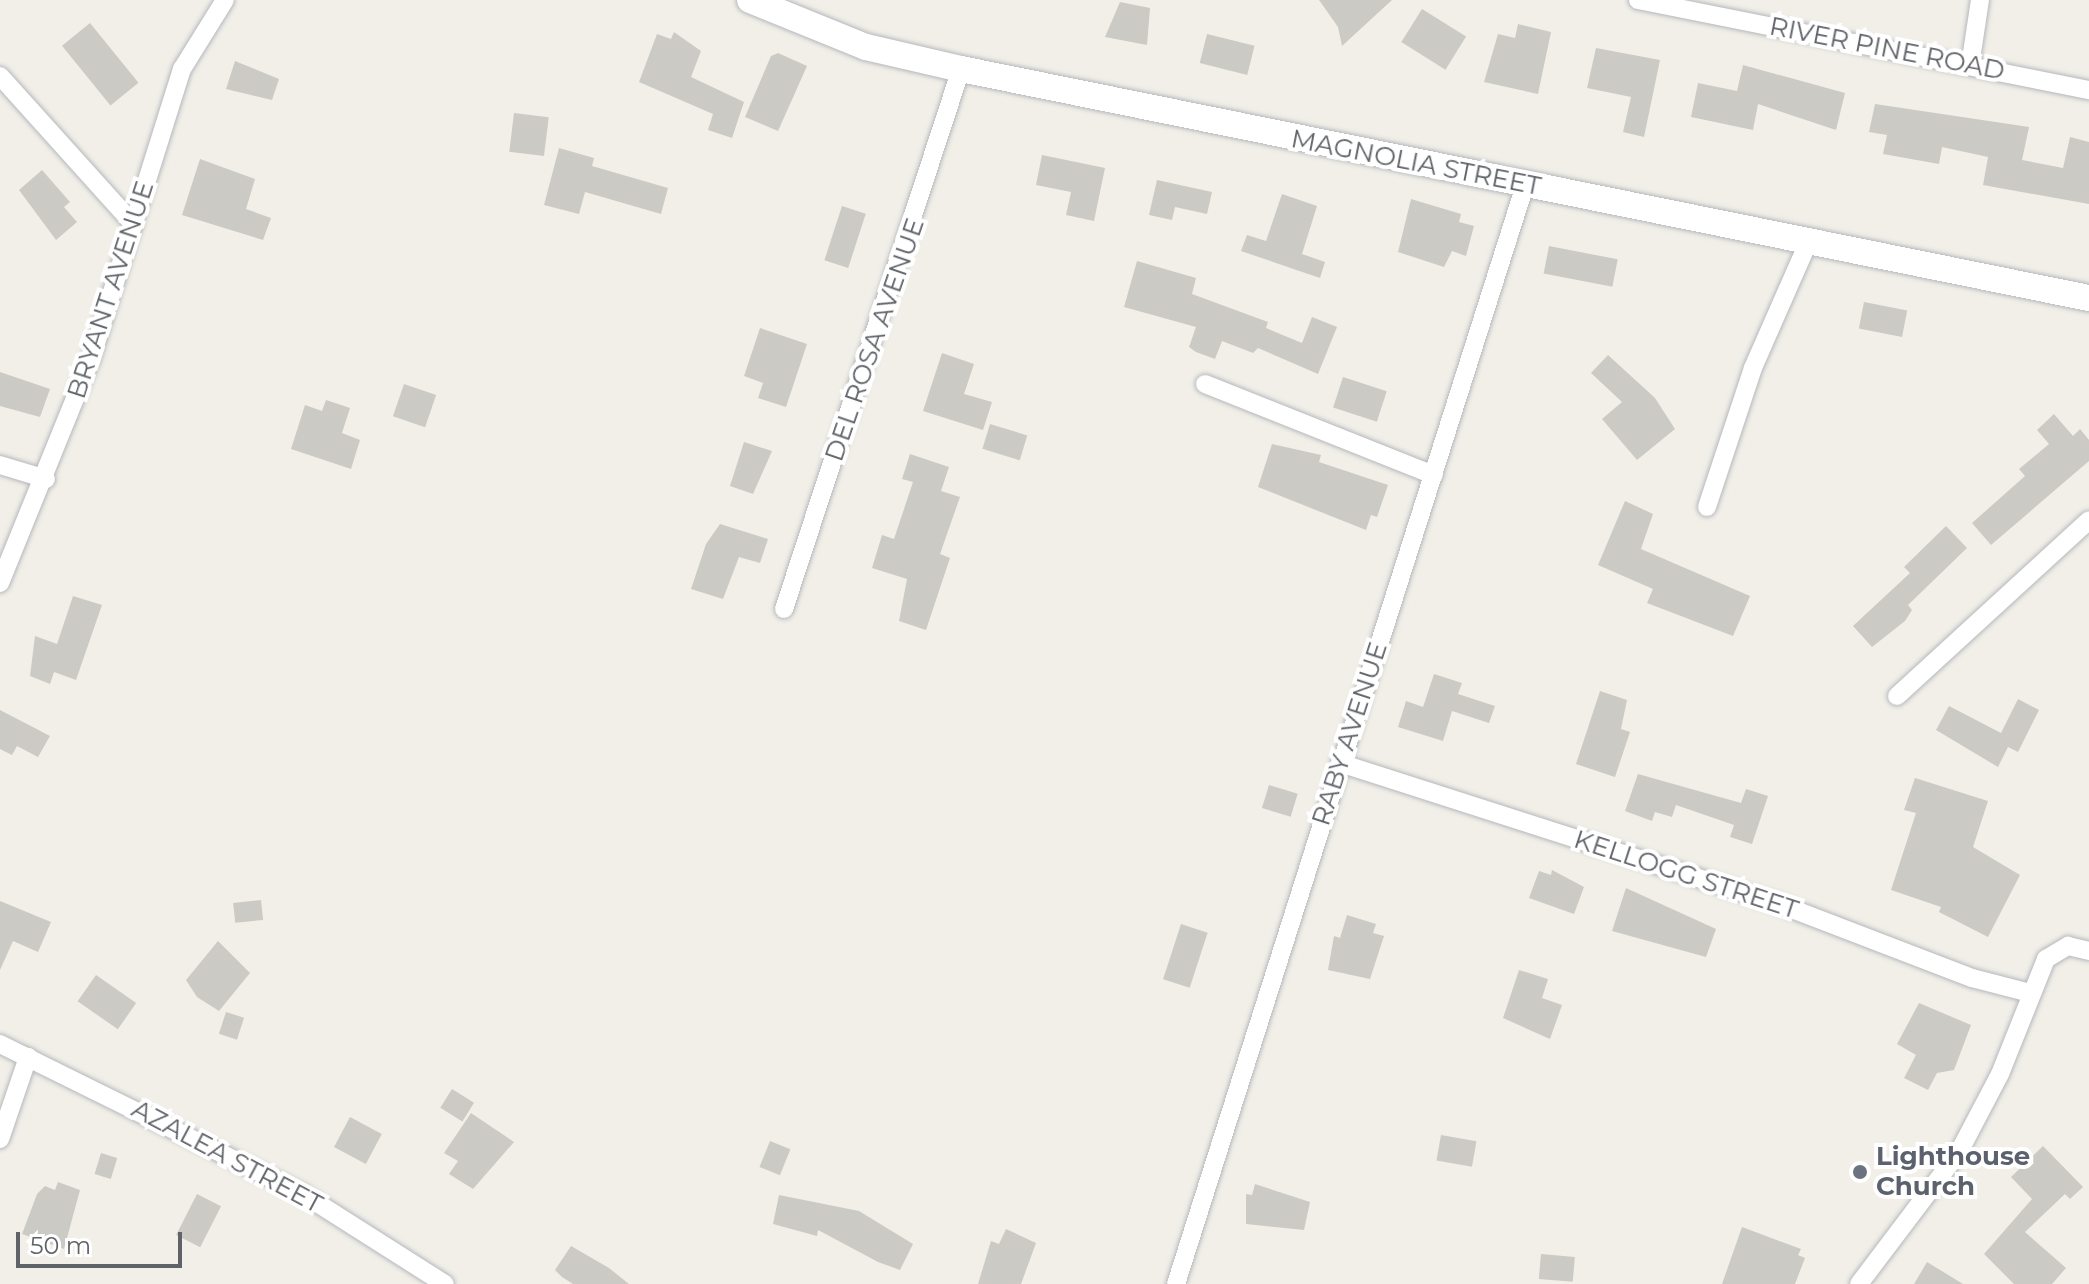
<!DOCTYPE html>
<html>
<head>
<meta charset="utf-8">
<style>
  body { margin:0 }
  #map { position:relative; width:2089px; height:1284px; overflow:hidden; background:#f1efe8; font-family:Montserrat,sans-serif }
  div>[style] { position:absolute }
  .building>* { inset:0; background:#cccac5; transform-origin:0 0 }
  .roads { filter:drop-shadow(0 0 2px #b5b8bc) drop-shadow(0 0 2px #b5b8bc) }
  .street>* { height:18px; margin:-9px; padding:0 9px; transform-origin:9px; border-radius:9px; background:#fff }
  .secondary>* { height:26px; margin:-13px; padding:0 13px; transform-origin:13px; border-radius:13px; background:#fff }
  .dots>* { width:22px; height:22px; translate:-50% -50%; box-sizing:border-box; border:4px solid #fff; border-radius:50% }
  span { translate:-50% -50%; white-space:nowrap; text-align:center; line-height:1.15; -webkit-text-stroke:8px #fff; paint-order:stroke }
  .street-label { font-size:26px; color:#5f6368 }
  .worship-label { font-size:26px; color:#5b616d; font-weight:700 }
  .left { translate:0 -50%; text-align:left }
  .scale { position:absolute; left:16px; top:1232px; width:166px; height:36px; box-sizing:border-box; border:4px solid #5f6368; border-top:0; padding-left:10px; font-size:24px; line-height:28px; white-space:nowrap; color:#5f6368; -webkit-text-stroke:6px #fff; paint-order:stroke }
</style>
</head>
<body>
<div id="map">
  <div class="building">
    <div style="clip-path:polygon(1319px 0,1392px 0,1342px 46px,1338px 27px)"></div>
    <div style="clip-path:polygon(1120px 2px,1150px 8px,1147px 45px,1105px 37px)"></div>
    <div style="left:1422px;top:9px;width:52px;height:39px;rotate:32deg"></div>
    <div style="left:90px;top:23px;width:77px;height:36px;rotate:51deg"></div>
    <div style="clip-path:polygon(1518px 24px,1551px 32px,1538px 94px,1484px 82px,1498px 34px,1515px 38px)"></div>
    <div style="clip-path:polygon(674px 32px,701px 51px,691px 77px,744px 102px,732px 138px,708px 130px,713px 114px,639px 82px,657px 34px,671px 39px)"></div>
    <div style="left:1207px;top:34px;width:49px;height:30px;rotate:14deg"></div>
    <div style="clip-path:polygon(1596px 48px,1660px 60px,1644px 137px,1623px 132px,1631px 97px,1587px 88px)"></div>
    <div style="clip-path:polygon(778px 53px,807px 66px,778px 131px,745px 117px,771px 56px)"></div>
    <div style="clip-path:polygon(235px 61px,279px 79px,272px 100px,226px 89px)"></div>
    <div style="clip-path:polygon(1743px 65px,1845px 93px,1836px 130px,1758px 104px,1753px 130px,1691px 117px,1698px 83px,1737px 91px)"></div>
    <div style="clip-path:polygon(1875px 104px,2029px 127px,2022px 160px,2063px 168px,2070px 137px,2089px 142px,2089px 204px,1983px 185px,1988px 157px,1942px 147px,1939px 164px,1883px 154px,1887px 135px,1869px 132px)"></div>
    <div style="left:514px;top:113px;width:35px;height:39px;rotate:7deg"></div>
    <div style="clip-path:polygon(559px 148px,594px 158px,592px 166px,668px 188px,661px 214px,585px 192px,579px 214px,544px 205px)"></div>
    <div style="clip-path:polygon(1042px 155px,1105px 168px,1094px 221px,1066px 215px,1071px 192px,1036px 185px)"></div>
    <div style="clip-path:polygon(200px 159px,255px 179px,246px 209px,271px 218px,263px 240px,182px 215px)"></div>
    <div style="clip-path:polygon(42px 170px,70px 202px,64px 207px,77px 222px,56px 240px,19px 190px)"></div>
    <div style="clip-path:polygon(1157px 180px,1212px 192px,1207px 214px,1175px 207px,1172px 220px,1149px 215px)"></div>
    <div style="clip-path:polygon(1282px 194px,1317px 206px,1302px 254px,1325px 262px,1320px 278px,1241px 251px,1247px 235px,1266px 241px)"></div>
    <div style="clip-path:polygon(1411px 199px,1461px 214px,1459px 222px,1474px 226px,1466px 256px,1452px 251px,1444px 267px,1398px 252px)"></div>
    <div style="left:842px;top:206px;width:25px;height:57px;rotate:18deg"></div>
    <div style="left:1549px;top:246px;width:70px;height:28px;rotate:11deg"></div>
    <div style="clip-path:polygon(1137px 261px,1196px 278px,1192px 294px,1268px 322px,1266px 328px,1302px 343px,1312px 317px,1337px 327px,1318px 374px,1258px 348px,1253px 353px,1222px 341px,1215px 359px,1196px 352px,1189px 347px,1196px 327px,1124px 307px)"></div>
    <div style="left:1864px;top:302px;width:44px;height:27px;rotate:11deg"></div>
    <div style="clip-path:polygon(760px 328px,807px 344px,786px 407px,758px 398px,763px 383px,744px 376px)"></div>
    <div style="clip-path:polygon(942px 353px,974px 364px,964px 394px,992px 402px,983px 430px,923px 411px)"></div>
    <div style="clip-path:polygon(1608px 355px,1655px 398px,1675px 429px,1637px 460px,1602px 419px,1622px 402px,1591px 373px)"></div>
    <div style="clip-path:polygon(0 372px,50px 389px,40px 417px,0 406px)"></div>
    <div style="left:1343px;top:377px;width:46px;height:32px;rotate:18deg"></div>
    <div style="left:404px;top:384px;width:34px;height:34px;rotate:19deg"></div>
    <div style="clip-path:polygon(326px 400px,350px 408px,342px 433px,360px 440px,351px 469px,291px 449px,305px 405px,322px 411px)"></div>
    <div style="clip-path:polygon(2054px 414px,2073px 436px,2080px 429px,2089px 440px,2089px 461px,1991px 545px,1972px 523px,2025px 476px,2019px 469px,2049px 444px,2037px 430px)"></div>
    <div style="left:990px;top:424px;width:39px;height:26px;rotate:17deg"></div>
    <div style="clip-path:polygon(744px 442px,772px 451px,753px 494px,730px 486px)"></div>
    <div style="clip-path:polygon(1272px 444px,1321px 455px,1319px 462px,1388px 485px,1377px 517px,1371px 515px,1366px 530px,1258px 487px)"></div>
    <div style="clip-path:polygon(910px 454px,949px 467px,941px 491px,960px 497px,940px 554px,950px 558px,926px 630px,899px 621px,907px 579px,872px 568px,882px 535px,894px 539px,913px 482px,902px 479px)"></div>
    <div style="clip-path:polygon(1625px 501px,1653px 514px,1641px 549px,1750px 596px,1733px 636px,1647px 603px,1653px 589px,1598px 565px)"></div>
    <div style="clip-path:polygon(720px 524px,768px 539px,760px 563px,739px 557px,723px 599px,691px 589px,706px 544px)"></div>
    <div style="clip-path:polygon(1946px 526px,1967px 548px,1908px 605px,1912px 610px,1905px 621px,1872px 647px,1853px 626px,1910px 573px,1904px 567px)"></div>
    <div style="clip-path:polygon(73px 596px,102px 605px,76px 680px,54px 672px,50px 684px,30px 676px,35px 636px,57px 644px)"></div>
    <div style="clip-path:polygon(1434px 674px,1462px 683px,1458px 694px,1495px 706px,1489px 723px,1452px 711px,1443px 741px,1398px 727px,1406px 701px,1423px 707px)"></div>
    <div style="clip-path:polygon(1600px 691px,1627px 700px,1621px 729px,1630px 732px,1615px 777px,1576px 764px)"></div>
    <div style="clip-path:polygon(2018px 699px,2039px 710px,2018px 752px,2008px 747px,1998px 767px,1936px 730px,1949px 706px,2001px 733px)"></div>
    <div style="clip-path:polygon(0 710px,50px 736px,38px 757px,17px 746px,12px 755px,0 749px)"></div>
    <div style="clip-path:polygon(1638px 774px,1741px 803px,1746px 789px,1768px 796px,1752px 844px,1730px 837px,1734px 825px,1676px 805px,1672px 817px,1655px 812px,1652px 821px,1625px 811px)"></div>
    <div style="clip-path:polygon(1915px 778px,1988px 801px,1973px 847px,2020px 875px,1988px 937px,1939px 912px,1941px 907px,1891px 890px,1916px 813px,1904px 810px)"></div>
    <div style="left:1269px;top:785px;width:30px;height:24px;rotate:17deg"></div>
    <div style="clip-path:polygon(1552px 870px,1584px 887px,1574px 914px,1529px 898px,1539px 871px,1551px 875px)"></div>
    <div style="clip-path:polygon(1626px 888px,1716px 929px,1706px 957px,1612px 931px)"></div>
    <div style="left:261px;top:900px;width:20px;height:28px;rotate:84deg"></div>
    <div style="clip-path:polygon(0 901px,51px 922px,38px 952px,13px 941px,0 970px)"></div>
    <div style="clip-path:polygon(1347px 915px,1376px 924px,1373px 933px,1384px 936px,1370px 979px,1328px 970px,1334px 936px,1340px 938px)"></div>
    <div style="left:1181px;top:924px;width:28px;height:58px;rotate:18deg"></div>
    <div style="clip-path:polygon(218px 941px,250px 973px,219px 1011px,197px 997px,186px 980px)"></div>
    <div style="clip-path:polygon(1519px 970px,1548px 979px,1542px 998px,1562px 1005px,1550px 1039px,1503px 1018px)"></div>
    <div style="left:96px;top:975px;width:49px;height:32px;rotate:35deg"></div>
    <div style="clip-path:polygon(1919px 1003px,1971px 1025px,1954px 1070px,1937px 1073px,1928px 1090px,1904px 1078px,1916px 1055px,1897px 1044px)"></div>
    <div style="left:226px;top:1012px;width:19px;height:23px;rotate:18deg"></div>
    <div style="left:452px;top:1089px;width:26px;height:22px;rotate:32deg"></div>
    <div style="clip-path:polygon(471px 1113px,514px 1142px,473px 1189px,449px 1174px,458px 1161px,444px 1153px)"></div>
    <div style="left:350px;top:1117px;width:36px;height:34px;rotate:28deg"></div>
    <div style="left:1441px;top:1135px;width:36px;height:26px;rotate:10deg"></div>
    <div style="left:770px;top:1141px;width:22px;height:28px;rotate:22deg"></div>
    <div style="clip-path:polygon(2043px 1146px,2083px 1187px,2070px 1199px,2065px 1194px,2025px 1232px,2066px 1268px,2052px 1284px,2014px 1284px,1984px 1254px,2032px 1199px,2011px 1177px)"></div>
    <div style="left:101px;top:1153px;width:17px;height:22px;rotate:17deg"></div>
    <div style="clip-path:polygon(58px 1182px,80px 1190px,64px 1249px,22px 1234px,37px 1194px,45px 1186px,55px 1190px)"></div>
    <div style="clip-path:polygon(1255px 1184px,1310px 1202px,1304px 1230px,1246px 1224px,1246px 1194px,1252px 1195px)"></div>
    <div style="left:197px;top:1194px;width:27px;height:46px;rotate:27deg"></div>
    <div style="clip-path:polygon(779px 1195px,859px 1211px,913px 1244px,900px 1270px,878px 1262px,818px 1230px,817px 1236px,773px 1224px)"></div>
    <div style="clip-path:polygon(1742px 1227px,1801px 1249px,1798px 1255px,1805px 1258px,1795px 1284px,1722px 1284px)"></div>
    <div style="clip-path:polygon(1006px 1229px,1036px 1243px,1021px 1284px,978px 1284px,991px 1241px,999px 1244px)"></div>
    <div style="clip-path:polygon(571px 1246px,609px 1268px,629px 1284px,573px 1284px,562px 1277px,555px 1270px)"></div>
    <div style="left:1541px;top:1254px;width:34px;height:25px;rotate:5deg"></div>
    <div style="clip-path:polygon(1927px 1262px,1963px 1284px,1914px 1284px)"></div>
  </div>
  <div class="roads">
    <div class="street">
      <div style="left:1638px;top:0;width:460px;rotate:11.3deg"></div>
      <div style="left:1970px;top:66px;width:67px;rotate:-81.4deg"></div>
      <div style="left:0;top:76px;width:200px;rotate:48deg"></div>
      <div style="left:1205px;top:384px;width:246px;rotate:21.7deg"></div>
      <div style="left:0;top:465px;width:48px;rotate:16.9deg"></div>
      <div style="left:1707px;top:507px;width:146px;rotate:-71.7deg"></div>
      <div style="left:1753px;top:368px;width:137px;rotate:-66.3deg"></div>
      <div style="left:0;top:583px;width:242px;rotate:-67.9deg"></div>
      <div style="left:91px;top:359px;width:304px;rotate:-72.6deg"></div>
      <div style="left:182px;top:69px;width:81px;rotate:-58.1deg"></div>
      <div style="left:784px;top:609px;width:568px;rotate:-71.85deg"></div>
      <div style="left:1897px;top:696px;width:260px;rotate:-42.5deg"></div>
      <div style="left:1340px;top:763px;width:456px;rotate:17.8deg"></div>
      <div style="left:1774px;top:902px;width:212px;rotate:21deg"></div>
      <div style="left:1972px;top:978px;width:60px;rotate:14.5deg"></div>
      <div style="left:0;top:1044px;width:338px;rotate:26.3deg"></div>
      <div style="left:303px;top:1194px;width:168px;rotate:32.4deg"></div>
      <div style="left:0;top:1139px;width:87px;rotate:-71.1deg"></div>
      <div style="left:1176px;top:1284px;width:1153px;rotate:-72.38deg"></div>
      <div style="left:1859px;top:1284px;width:166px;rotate:-52.9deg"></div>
      <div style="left:1959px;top:1152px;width:88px;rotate:-62.3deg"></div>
      <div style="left:2000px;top:1074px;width:124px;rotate:-68.2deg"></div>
      <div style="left:2046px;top:959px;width:26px;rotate:-31deg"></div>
      <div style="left:2068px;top:946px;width:22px;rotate:13deg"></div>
    </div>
    <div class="secondary">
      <div style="left:750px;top:0;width:125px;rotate:22.1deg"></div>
      <div style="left:866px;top:47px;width:98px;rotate:13deg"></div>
      <div style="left:961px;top:69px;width:1151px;rotate:11.48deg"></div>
    </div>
  </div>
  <div class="dots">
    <div style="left:1860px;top:1172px;background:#6b7280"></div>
  </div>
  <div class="street-label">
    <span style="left:1887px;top:49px;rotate:11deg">RIVER PINE ROAD</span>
    <span style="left:1416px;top:163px;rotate:11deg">MAGNOLIA STREET</span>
    <span style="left:111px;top:290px;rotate:-72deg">BRYANT AVENUE</span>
    <span style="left:875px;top:340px;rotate:-71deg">DEL ROSA AVENUE</span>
    <span style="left:1350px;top:734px;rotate:-72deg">RABY AVENUE</span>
    <span style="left:1686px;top:875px;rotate:18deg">KELLOGG STREET</span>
    <span style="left:227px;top:1157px;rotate:28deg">AZALEA STREET</span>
  </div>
  <div class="worship-label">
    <span class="left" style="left:1876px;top:1172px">Lighthouse<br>Church</span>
  </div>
  <div class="scale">50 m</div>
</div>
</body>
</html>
